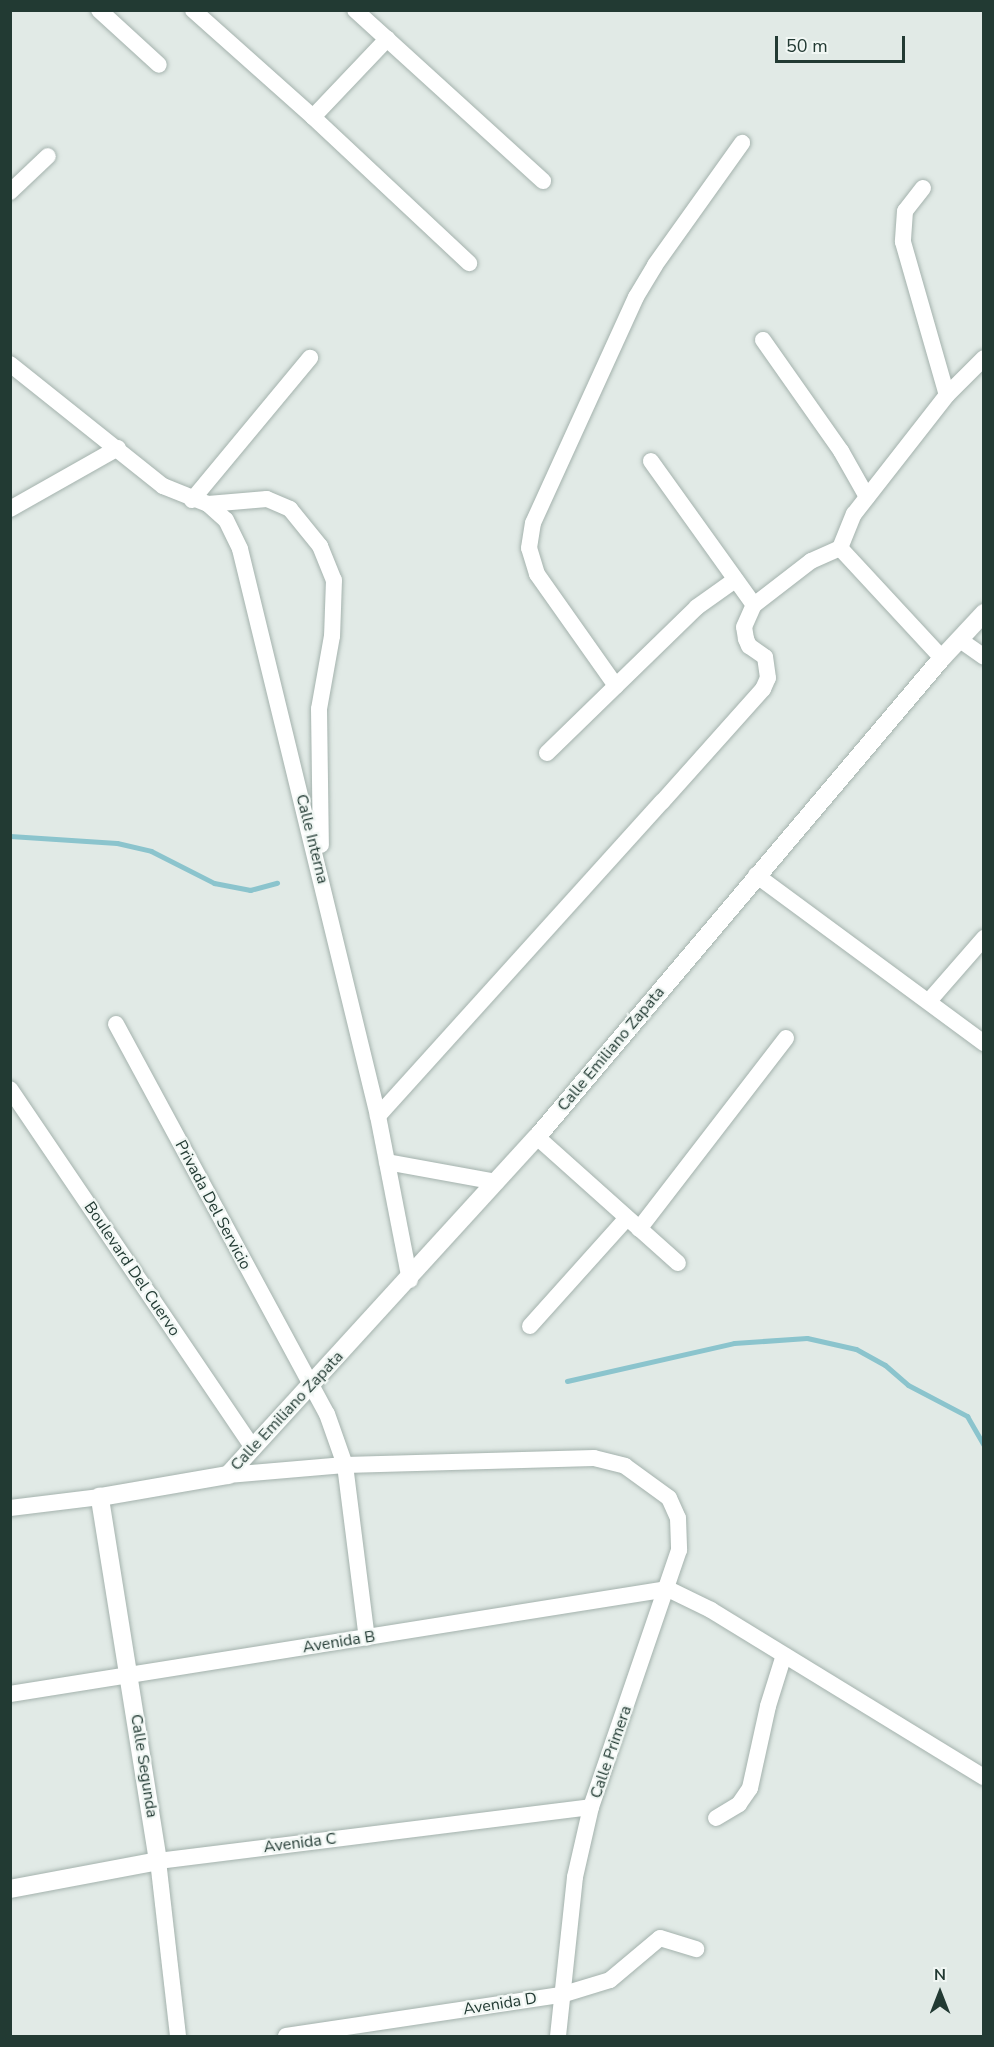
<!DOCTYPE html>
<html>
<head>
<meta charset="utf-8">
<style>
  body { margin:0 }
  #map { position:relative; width:994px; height:2047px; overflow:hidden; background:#e1eae6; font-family:"Nunito Sans",sans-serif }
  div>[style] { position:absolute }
  .stream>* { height:5px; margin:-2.5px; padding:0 2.5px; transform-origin:2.5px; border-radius:2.5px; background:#8bc4cd }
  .roads { filter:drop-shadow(0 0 2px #a4b2ad) drop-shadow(0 0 2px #a4b2ad) }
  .street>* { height:16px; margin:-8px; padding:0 8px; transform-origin:8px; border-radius:8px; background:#fff }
  .secondary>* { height:18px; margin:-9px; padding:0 9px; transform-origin:9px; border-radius:9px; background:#fff }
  span { translate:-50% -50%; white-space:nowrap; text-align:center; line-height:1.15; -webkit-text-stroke:4.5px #f1f7f4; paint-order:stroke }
  .street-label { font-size:16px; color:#223a33 }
  .frame { position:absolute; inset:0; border:12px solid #223a33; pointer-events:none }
  .north { position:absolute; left:910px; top:1963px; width:60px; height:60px; -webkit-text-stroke:4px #f1f7f4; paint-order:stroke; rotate:0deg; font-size:16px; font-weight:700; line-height:24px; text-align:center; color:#223a33 }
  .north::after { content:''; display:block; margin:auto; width:21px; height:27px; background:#223a33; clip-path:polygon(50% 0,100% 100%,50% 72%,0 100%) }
  .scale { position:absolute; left:775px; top:36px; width:130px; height:27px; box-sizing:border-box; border:3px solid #223a33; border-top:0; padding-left:8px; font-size:18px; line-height:21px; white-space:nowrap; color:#223a33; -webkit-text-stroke:4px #f1f7f4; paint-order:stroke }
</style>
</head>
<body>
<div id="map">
  <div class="stream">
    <div style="left:10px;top:836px;width:107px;rotate:3.7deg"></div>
    <div style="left:117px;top:843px;width:35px;rotate:13deg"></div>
    <div style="left:151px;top:851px;width:71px;rotate:26.9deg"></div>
    <div style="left:214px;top:883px;width:37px;rotate:11deg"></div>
    <div style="left:250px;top:890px;width:28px;rotate:-15deg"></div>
    <div style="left:567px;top:1381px;width:171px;rotate:-12.8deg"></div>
    <div style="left:734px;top:1343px;width:73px;rotate:-3.9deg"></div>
    <div style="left:807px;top:1338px;width:50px;rotate:12.7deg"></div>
    <div style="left:856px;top:1349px;width:33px;rotate:29deg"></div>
    <div style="left:885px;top:1365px;width:30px;rotate:41deg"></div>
    <div style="left:908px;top:1385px;width:67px;rotate:27.7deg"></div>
    <div style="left:967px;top:1416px;width:34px;rotate:60deg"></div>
  </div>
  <div class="roads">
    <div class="street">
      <div style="left:99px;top:10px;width:81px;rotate:42.5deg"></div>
      <div style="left:193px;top:10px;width:161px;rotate:41.7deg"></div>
      <div style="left:313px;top:117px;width:108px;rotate:-46.5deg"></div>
      <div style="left:387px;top:39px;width:43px;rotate:-137.8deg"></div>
      <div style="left:387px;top:39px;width:211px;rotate:42.3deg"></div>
      <div style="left:313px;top:117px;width:214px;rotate:43.1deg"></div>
      <div style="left:923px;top:188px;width:29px;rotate:128deg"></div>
      <div style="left:905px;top:211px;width:31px;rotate:94deg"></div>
      <div style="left:903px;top:242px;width:159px;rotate:74deg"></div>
      <div style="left:10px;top:192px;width:52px;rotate:-43.5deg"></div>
      <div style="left:763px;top:340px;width:136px;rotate:54.9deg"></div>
      <div style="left:841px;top:451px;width:53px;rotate:60.5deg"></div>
      <div style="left:10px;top:364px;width:196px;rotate:38.6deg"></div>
      <div style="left:163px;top:486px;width:48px;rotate:21.8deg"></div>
      <div style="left:208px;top:504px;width:24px;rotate:42deg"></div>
      <div style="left:226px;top:520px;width:32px;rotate:64deg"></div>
      <div style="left:240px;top:549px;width:584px;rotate:76.32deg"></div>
      <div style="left:378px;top:1116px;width:167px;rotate:79deg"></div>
      <div style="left:192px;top:500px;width:185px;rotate:-50.3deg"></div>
      <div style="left:208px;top:504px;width:59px;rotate:-4.8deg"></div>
      <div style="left:267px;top:499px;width:25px;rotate:23deg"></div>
      <div style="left:290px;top:509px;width:48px;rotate:51deg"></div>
      <div style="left:320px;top:546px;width:37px;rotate:68deg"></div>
      <div style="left:334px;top:580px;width:56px;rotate:92deg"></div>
      <div style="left:332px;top:636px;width:74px;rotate:100.1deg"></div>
      <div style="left:319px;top:709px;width:136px;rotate:89.2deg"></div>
      <div style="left:10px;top:509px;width:124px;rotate:-29.5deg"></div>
      <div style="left:840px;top:548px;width:150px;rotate:47.2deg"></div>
      <div style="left:754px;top:605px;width:72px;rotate:-37.7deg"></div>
      <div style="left:811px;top:561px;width:32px;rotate:-24deg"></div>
      <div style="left:840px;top:548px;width:37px;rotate:-68deg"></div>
      <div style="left:854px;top:514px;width:151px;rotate:-52deg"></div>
      <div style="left:947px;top:395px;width:52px;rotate:-45deg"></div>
      <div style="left:960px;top:640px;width:29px;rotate:35deg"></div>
      <div style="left:616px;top:686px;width:137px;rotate:-125.2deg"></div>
      <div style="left:537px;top:574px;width:27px;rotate:-107deg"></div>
      <div style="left:529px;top:548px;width:25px;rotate:-81deg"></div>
      <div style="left:533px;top:523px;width:248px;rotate:-65.5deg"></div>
      <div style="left:636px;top:297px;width:37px;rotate:-59deg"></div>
      <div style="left:655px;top:265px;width:150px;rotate:-54.5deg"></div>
      <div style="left:547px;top:753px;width:209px;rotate:-44.2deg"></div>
      <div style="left:697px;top:607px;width:47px;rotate:-35.4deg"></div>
      <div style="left:756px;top:875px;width:283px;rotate:36.4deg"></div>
      <div style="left:929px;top:1001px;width:84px;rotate:-48.9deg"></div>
      <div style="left:116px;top:1024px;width:443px;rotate:61.6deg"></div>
      <div style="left:327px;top:1414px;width:54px;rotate:70.6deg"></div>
      <div style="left:345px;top:1465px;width:174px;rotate:82.8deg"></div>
      <div style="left:10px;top:1089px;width:434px;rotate:55.9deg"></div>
      <div style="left:378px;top:1116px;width:423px;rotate:-47.9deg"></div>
      <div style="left:662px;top:802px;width:152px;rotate:-48.2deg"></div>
      <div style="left:763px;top:689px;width:12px;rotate:-66deg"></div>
      <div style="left:768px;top:678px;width:21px;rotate:-98deg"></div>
      <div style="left:765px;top:657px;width:19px;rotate:-145deg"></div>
      <div style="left:749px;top:646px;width:8px;rotate:-113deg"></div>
      <div style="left:746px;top:639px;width:12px;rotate:-99deg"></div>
      <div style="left:744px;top:627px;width:24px;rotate:-66deg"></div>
      <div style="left:754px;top:605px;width:177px;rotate:-125.6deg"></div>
      <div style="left:537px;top:1137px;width:189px;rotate:41.8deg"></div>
      <div style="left:387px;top:1162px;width:111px;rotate:10.4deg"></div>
      <div style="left:639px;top:1229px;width:241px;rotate:-52.4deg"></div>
      <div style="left:530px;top:1326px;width:144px;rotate:-48.1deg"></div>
      <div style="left:228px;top:1475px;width:117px;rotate:-4.9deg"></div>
      <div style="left:345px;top:1465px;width:249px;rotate:-1.6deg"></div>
      <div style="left:594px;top:1458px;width:32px;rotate:14deg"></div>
      <div style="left:625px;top:1466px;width:54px;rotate:36deg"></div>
      <div style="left:669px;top:1498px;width:22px;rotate:66deg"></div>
      <div style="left:678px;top:1518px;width:32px;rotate:88deg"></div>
      <div style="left:679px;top:1550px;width:272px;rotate:108.9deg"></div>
      <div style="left:591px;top:1807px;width:72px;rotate:102.9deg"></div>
      <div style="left:575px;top:1877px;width:160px;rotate:96.1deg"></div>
      <div style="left:10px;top:1508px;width:91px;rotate:-7deg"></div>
      <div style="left:10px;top:1694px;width:666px;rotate:-9.07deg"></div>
      <div style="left:668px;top:1589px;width:48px;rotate:26deg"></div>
      <div style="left:711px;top:1610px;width:320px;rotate:31.5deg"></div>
      <div style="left:716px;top:1818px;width:27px;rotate:-31deg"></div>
      <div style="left:739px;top:1804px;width:19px;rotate:-55deg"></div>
      <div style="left:750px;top:1788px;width:84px;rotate:-77.6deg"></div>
      <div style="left:768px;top:1706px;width:53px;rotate:-72.6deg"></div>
      <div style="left:178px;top:2036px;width:176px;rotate:-96.5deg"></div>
      <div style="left:158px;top:1861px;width:436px;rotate:-7.1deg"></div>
      <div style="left:286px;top:2036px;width:278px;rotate:-8.5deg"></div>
      <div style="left:561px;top:1995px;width:51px;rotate:-17deg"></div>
      <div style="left:610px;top:1980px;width:65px;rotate:-40deg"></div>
      <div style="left:660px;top:1938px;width:38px;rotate:17deg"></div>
    </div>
    <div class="secondary">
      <div style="left:10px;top:1889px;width:151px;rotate:-10.7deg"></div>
      <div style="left:158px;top:1861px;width:369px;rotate:-99.1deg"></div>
      <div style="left:100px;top:1497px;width:130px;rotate:-9.8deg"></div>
      <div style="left:228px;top:1475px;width:458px;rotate:-47.6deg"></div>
      <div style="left:537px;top:1137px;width:627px;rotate:-49.79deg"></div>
      <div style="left:942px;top:658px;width:62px;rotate:-47deg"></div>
    </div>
  </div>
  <div class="street-label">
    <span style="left:312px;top:839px;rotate:76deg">Calle Interna</span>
    <span style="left:611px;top:1049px;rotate:-50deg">Calle Emiliano Zapata</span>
    <span style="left:213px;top:1205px;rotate:62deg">Privada Del Servicio</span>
    <span style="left:132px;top:1269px;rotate:56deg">Boulevard Del Cuervo</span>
    <span style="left:287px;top:1411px;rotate:-47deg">Calle Emiliano Zapata</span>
    <span style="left:339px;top:1642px;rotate:-9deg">Avenida B</span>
    <span style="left:611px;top:1752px;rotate:-71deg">Calle Primera</span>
    <span style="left:144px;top:1766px;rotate:81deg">Calle Segunda</span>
    <span style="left:300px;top:1843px;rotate:-7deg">Avenida C</span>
    <span style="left:500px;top:2004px;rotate:-9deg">Avenida D</span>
  </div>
  <div class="frame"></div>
  <div class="north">N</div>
  <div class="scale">50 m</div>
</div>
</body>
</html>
